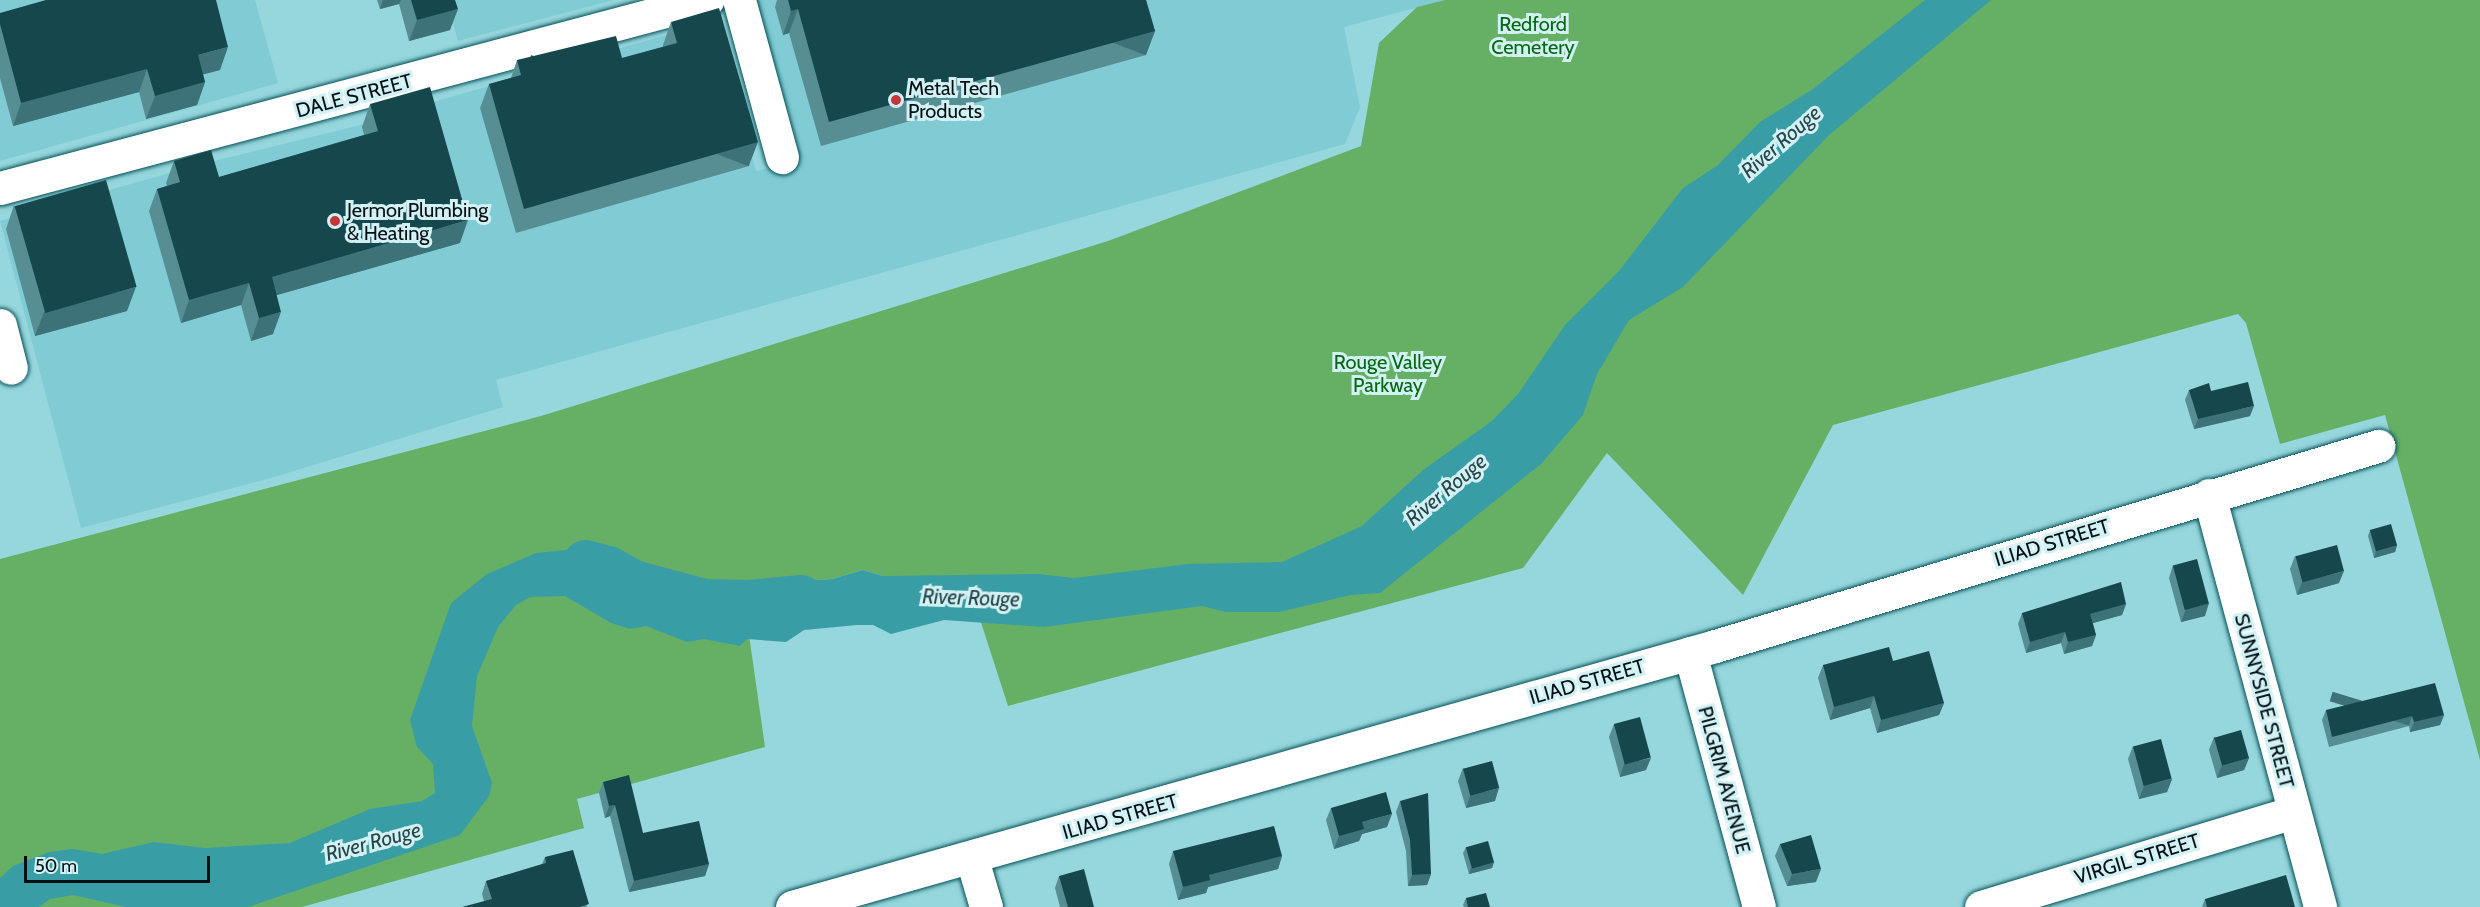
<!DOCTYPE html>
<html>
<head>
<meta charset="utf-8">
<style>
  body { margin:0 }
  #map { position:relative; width:2480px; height:907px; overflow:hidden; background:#96d6dd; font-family:Cabin,sans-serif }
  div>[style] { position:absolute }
  .built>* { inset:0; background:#81ccd4 }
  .green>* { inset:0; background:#66b065 }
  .water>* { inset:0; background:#399da6 }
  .river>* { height:45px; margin:-22.5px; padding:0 22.5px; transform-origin:22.5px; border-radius:22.5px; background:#399da6 }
  .roads { filter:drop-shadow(0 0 2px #045056) drop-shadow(0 0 2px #045056) }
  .minor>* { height:33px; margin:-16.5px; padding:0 16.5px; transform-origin:16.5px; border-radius:16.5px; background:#fff }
  .wall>* { inset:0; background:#568e94 }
  .shaded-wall>* { inset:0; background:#3c7278; transform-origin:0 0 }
  .building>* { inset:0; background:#15474c; transform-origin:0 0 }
  .dots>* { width:16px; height:16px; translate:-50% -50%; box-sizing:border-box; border:3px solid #d1f1f4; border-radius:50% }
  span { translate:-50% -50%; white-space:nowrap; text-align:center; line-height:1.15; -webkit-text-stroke:6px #d1f1f4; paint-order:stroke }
  .park-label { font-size:20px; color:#036810 }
  .poi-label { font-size:20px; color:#000f12 }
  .left { translate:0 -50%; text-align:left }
  .street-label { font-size:20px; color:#000f12 }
  .water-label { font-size:21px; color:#284649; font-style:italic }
  .scale { position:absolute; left:24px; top:856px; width:186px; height:27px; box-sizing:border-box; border:3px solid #000f12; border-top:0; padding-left:8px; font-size:18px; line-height:21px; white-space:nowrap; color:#000f12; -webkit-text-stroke:4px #d1f1f4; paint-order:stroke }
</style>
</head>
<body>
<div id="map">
  <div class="built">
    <div style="clip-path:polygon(0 0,255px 0,278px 83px,0 161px)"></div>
    <div style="clip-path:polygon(447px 0,614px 0,458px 41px)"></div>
    <div style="clip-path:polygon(744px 0,1445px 0,1344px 27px,1360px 107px,1345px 144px,496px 380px,503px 407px,271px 478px,81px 528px,0 221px,198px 165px,421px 110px,426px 104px,715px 21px,756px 171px,785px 165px)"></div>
  </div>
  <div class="green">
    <div style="clip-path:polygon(1445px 0,2480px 0,2480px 760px,2385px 415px,2280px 444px,2246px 323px,2238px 314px,1833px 425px,1743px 595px,1607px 453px,1523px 568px,1008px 706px,966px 576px,883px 576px,863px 570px,832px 579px,787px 582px,743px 593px,765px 747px,577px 799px,584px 828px,302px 907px,0 907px,0 559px,541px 416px,1108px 241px,1361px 146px,1379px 43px,1417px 7px)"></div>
  </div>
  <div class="water">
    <div style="clip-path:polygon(1925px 0,1991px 0,1829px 135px,1683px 287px,1629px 320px,1597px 374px,1583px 415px,1541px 464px,1380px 593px,1351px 595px,1279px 612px,1226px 612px,1202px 606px,1044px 627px,944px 620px,891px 634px,873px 625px,857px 625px,804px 630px,786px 642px,747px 639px,740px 646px,704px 639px,687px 642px,646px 626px,630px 629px,611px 623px,565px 596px,530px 597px,516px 605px,498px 627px,477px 676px,472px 726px,492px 783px,489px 796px,460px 835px,248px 907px,126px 907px,73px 895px,50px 899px,39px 907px,0 907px,0 878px,13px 866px,49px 852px,73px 849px,102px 854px,154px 842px,205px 848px,290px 843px,370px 809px,422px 801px,435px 793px,433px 764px,417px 747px,410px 720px,451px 603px,487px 574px,536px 553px,566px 550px,614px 559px,626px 566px,649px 594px,673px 602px,720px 609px,787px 582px,832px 579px,863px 570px,883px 576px,1038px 574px,1074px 578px,1188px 564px,1282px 562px,1362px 526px,1423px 470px,1492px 421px,1518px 394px,1565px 325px,1619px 271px,1683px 188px,1718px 165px,1760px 122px,1813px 89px)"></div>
  </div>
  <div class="river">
    <div style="left:585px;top:562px;width:24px;rotate:15deg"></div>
    <div style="left:608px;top:568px;width:29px;rotate:29deg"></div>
    <div style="left:633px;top:582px;width:73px;rotate:15deg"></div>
    <div style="left:704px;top:601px;width:44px;rotate:1.3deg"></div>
    <div style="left:748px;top:602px;width:53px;rotate:-5.4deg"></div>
  </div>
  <div class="roads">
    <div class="minor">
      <div style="left:739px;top:0;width:163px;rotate:74.7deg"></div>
      <div style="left:0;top:188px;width:732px;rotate:-14.89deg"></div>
      <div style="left:0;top:325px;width:44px;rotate:75.7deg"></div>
      <div style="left:2209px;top:495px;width:427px;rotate:74.9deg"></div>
      <div style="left:1690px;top:653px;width:263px;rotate:74.8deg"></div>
      <div style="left:972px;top:859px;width:50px;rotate:73.7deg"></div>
      <div style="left:792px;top:907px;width:959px;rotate:-15.79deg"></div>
      <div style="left:1715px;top:646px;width:693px;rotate:-16.79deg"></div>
      <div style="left:1981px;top:907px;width:326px;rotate:-16.9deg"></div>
    </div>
  </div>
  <div class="wall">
    <div style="clip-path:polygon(377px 0,455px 0,450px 30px,409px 41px,399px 4px,380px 9px)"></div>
    <div style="clip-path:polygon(777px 0,1146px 0,1155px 31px,1146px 55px,821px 146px,789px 33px,783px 35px,775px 7px)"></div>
    <div style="clip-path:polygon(0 13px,220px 70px,203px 74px,205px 82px,197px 105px,146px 119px,139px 92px,13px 126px,0 78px)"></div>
    <div style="clip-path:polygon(671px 22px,749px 166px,516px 233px,480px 108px,489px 84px,511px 78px,517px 60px,622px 58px,663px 47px,663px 45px)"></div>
    <div style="clip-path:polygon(370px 104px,460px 243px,277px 295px,273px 334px,251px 341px,241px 305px,181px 323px,149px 211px,157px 189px,167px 186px,166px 183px,174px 161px,219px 177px,364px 135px,362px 127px)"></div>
    <div style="clip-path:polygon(14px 205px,127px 311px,35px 336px,6px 229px)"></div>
    <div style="clip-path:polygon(2189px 390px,2211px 391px,2250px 416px,2194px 429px,2185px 400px)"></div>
    <div style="clip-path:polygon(2370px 530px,2397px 545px,2395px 552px,2374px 558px,2368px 536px)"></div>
    <div style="clip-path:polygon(2295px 556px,2339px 583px,2297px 595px,2290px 569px)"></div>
    <div style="clip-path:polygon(2173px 565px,2205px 616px,2181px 622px,2169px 578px)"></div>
    <div style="clip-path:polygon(2126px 604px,2122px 615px,2093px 623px,2096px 635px,2092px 646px,2064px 654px,2061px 643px,2026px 653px,2018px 624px,2022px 613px)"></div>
    <div style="clip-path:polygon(1893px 661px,1944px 703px,1939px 715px,1877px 733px,1870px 708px,1830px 720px,1818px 678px,1823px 665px)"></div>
    <div style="clip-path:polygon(2326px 710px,2444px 715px,2440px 725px,2410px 732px,2409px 726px,2329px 747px,2322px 720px)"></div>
    <div style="clip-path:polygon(1614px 724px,1646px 770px,1620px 777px,1609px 737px)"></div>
    <div style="clip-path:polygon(2214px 737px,2249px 758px,2244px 770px,2217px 778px,2209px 750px)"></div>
    <div style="clip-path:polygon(2133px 746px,2172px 779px,2167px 792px,2139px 799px,2128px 759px)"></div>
    <div style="clip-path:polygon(1463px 768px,1495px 801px,1466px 808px,1458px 781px)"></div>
    <div style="clip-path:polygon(603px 782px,643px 833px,709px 864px,705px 876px,629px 892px,610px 816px,605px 818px,599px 793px)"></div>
    <div style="clip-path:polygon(1400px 801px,1431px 874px,1427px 885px,1408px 886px,1406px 851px,1396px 812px)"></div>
    <div style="clip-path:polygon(1331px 808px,1387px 827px,1362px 834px,1359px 841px,1334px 849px,1326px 820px)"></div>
    <div style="clip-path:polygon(1780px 844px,1816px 882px,1787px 886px,1775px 856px)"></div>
    <div style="clip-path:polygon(1466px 847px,1494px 862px,1492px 868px,1469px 874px,1463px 853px)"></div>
    <div style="clip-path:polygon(1173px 851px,1282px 856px,1278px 869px,1208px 887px,1206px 893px,1178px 900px,1169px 864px)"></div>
    <div style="clip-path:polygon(545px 857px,588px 907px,484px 901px,482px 894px,486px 881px,542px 864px)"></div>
    <div style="clip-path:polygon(1059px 876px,1094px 907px,1060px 907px,1055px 888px)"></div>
    <div style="clip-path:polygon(1466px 898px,1490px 907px,1464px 907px,1463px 905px)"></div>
    <div style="clip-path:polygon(2205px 899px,2295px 907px,2202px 907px)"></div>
  </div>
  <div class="shaded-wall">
    <div style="clip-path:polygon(383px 0,401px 0,399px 4px,380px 9px)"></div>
    <div style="clip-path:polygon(458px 9px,450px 30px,409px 41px,417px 20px)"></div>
    <div style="clip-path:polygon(798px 9px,789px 33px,783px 35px,791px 11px)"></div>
    <div style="left:1155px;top:31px;width:26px;height:338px;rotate:111deg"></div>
    <div style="clip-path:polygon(228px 47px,220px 70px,190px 78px,198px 55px)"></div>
    <div style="clip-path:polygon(147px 69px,139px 92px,13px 126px,21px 103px)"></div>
    <div style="clip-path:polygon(205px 82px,197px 105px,146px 119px,155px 96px)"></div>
    <div style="left:758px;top:142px;width:26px;height:243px;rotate:111deg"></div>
    <div style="clip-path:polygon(468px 220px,460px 243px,263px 299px,272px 277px)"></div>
    <div style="clip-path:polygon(249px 283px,241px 305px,181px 323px,189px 300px)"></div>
    <div style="clip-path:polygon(136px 287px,127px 311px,35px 336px,44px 312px)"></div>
    <div style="clip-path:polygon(281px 312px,273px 334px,251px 341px,259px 318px)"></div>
    <div style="clip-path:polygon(2254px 406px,2250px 416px,2194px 429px,2198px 419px)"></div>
    <div style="clip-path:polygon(2397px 545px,2395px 552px,2374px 558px,2376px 551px)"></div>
    <div style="clip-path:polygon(2344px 571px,2339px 583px,2297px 595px,2302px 582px)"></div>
    <div style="clip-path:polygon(2209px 603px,2205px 616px,2181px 622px,2186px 609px)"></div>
    <div style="clip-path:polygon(2126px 604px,2122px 615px,2086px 625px,2090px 614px)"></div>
    <div style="clip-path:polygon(2065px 632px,2061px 643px,2026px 653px,2030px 642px)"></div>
    <div style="clip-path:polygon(2096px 635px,2092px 646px,2064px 654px,2068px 642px)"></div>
    <div style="clip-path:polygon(1874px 696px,1870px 708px,1830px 720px,1834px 707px)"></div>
    <div style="clip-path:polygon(1944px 703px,1939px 715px,1877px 733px,1881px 720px)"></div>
    <div style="clip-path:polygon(2444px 715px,2440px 725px,2410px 732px,2414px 722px)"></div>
    <div style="left:2412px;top:716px;width:10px;height:83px;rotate:107deg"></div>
    <div style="clip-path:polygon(1651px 758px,1646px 770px,1620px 777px,1624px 764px)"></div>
    <div style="clip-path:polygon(2249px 758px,2244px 770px,2217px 778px,2222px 765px)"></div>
    <div style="clip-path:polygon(2172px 779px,2167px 792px,2139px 799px,2144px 786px)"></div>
    <div style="clip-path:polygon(1499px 788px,1495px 801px,1466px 808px,1470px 796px)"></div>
    <div style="clip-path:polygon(615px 805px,610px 816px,605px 818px,609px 806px)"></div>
    <div style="clip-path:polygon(1392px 814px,1387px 827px,1362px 834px,1359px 841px,1334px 849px,1339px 836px,1362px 822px)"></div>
    <div style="clip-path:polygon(1282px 856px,1278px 869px,1208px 887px,1206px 893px,1178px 900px,1183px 887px,1209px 875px)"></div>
    <div style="clip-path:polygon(1494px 862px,1492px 868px,1469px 874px,1471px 868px)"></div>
    <div style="clip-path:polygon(709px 864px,705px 876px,629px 892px,634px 881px)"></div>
    <div style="clip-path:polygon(1821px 869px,1816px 882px,1787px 886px,1792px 874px)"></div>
    <div style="clip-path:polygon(1431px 874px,1427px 885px,1408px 886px,1412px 875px)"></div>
  </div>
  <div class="building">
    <div style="clip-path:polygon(46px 0,216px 0,228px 47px,198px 55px,205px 82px,155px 96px,147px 69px,21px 103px,0 24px,0 13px)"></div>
    <div style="clip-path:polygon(411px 0,455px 0,458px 9px,417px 20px)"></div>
    <div style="clip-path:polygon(788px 0,1146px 0,1155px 31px,829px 122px,798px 9px,791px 11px)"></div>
    <div style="clip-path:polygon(719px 8px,758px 142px,524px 209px,489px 84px,521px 75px,517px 60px,616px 36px,622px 58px,677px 43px,671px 22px)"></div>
    <div style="clip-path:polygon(430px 87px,468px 220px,272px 277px,281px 312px,259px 318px,249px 283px,189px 300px,157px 189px,180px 182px,174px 161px,211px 150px,219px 177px,378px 131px,370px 104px)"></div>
    <div style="left:106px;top:180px;width:111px;height:95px;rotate:74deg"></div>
    <div style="clip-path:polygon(2248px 382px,2254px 406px,2198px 419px,2189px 390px,2209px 383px,2211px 391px)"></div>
    <div style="left:2391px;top:524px;width:22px;height:22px;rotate:74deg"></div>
    <div style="left:2337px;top:545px;width:27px;height:43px;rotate:75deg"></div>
    <div style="left:2197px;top:559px;width:46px;height:25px;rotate:75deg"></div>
    <div style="clip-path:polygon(2121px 582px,2126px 604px,2090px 614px,2096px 635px,2068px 642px,2065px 632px,2030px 642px,2022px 613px)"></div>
    <div style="clip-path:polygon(1889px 647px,1893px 661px,1929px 651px,1944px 703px,1881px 720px,1874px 696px,1834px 707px,1823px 665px)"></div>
    <div style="clip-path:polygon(2435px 683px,2444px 715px,2414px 722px,2412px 716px,2332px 737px,2326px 710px)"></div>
    <div style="left:1640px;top:717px;width:42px;height:27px;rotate:75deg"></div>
    <div style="left:2241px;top:730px;width:29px;height:28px;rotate:74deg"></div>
    <div style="left:2161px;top:739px;width:41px;height:29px;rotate:75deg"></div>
    <div style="left:1492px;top:761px;width:28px;height:30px;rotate:75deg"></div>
    <div style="clip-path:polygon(629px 775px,643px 833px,699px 821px,709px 864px,634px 881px,615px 805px,609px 806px,603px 782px)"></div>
    <div style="clip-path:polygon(1386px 792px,1392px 814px,1362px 822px,1364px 829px,1339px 836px,1331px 808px)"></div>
    <div style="clip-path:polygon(1428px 793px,1431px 874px,1412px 875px,1410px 840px,1400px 801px)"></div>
    <div style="clip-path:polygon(1274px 826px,1282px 856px,1209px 875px,1210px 880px,1183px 887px,1173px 851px)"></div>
    <div style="clip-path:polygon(1811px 835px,1821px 869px,1792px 874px,1780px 844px)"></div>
    <div style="left:1488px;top:841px;width:22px;height:23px;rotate:74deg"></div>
    <div style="clip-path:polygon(573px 850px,589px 904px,580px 907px,462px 907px,492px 899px,486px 881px,546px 863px,545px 857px)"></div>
    <div style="clip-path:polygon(1084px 869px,1094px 907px,1068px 907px,1059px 876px)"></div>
    <div style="clip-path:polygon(2286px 875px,2295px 907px,2207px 907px,2205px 899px)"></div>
    <div style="clip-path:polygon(1486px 893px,1490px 907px,1468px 907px,1466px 898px)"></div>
  </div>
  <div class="dots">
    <div style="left:896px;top:100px;background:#c5363a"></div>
    <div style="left:335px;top:221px;background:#c5363a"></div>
  </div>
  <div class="park-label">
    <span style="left:1533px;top:36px">Redford<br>Cemetery</span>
    <span style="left:1388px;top:374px">Rouge Valley<br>Parkway</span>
  </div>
  <div class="poi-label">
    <span class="left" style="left:908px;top:100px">Metal Tech<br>Products</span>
    <span class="left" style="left:347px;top:222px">Jermor Plumbing<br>&amp; Heating</span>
  </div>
  <div class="street-label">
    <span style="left:354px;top:96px;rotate:-15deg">DALE STREET</span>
    <span style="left:2052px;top:543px;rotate:-17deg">ILIAD STREET</span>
    <span style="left:1587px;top:682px;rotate:-16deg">ILIAD STREET</span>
    <span style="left:2264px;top:701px;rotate:75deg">SUNNYSIDE STREET</span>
    <span style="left:1724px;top:780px;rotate:75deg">PILGRIM AVENUE</span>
    <span style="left:1120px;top:817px;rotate:-16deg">ILIAD STREET</span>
    <span style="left:2137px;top:859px;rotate:-17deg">VIRGIL STREET</span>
  </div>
  <div class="water-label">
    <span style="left:1781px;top:142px;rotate:-41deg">River Rouge</span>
    <span style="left:1446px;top:490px;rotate:-40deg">River Rouge</span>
    <span style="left:971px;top:598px;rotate:2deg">River Rouge</span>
    <span style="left:373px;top:842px;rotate:-15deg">River Rouge</span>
  </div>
  <div class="scale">50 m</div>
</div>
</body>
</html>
